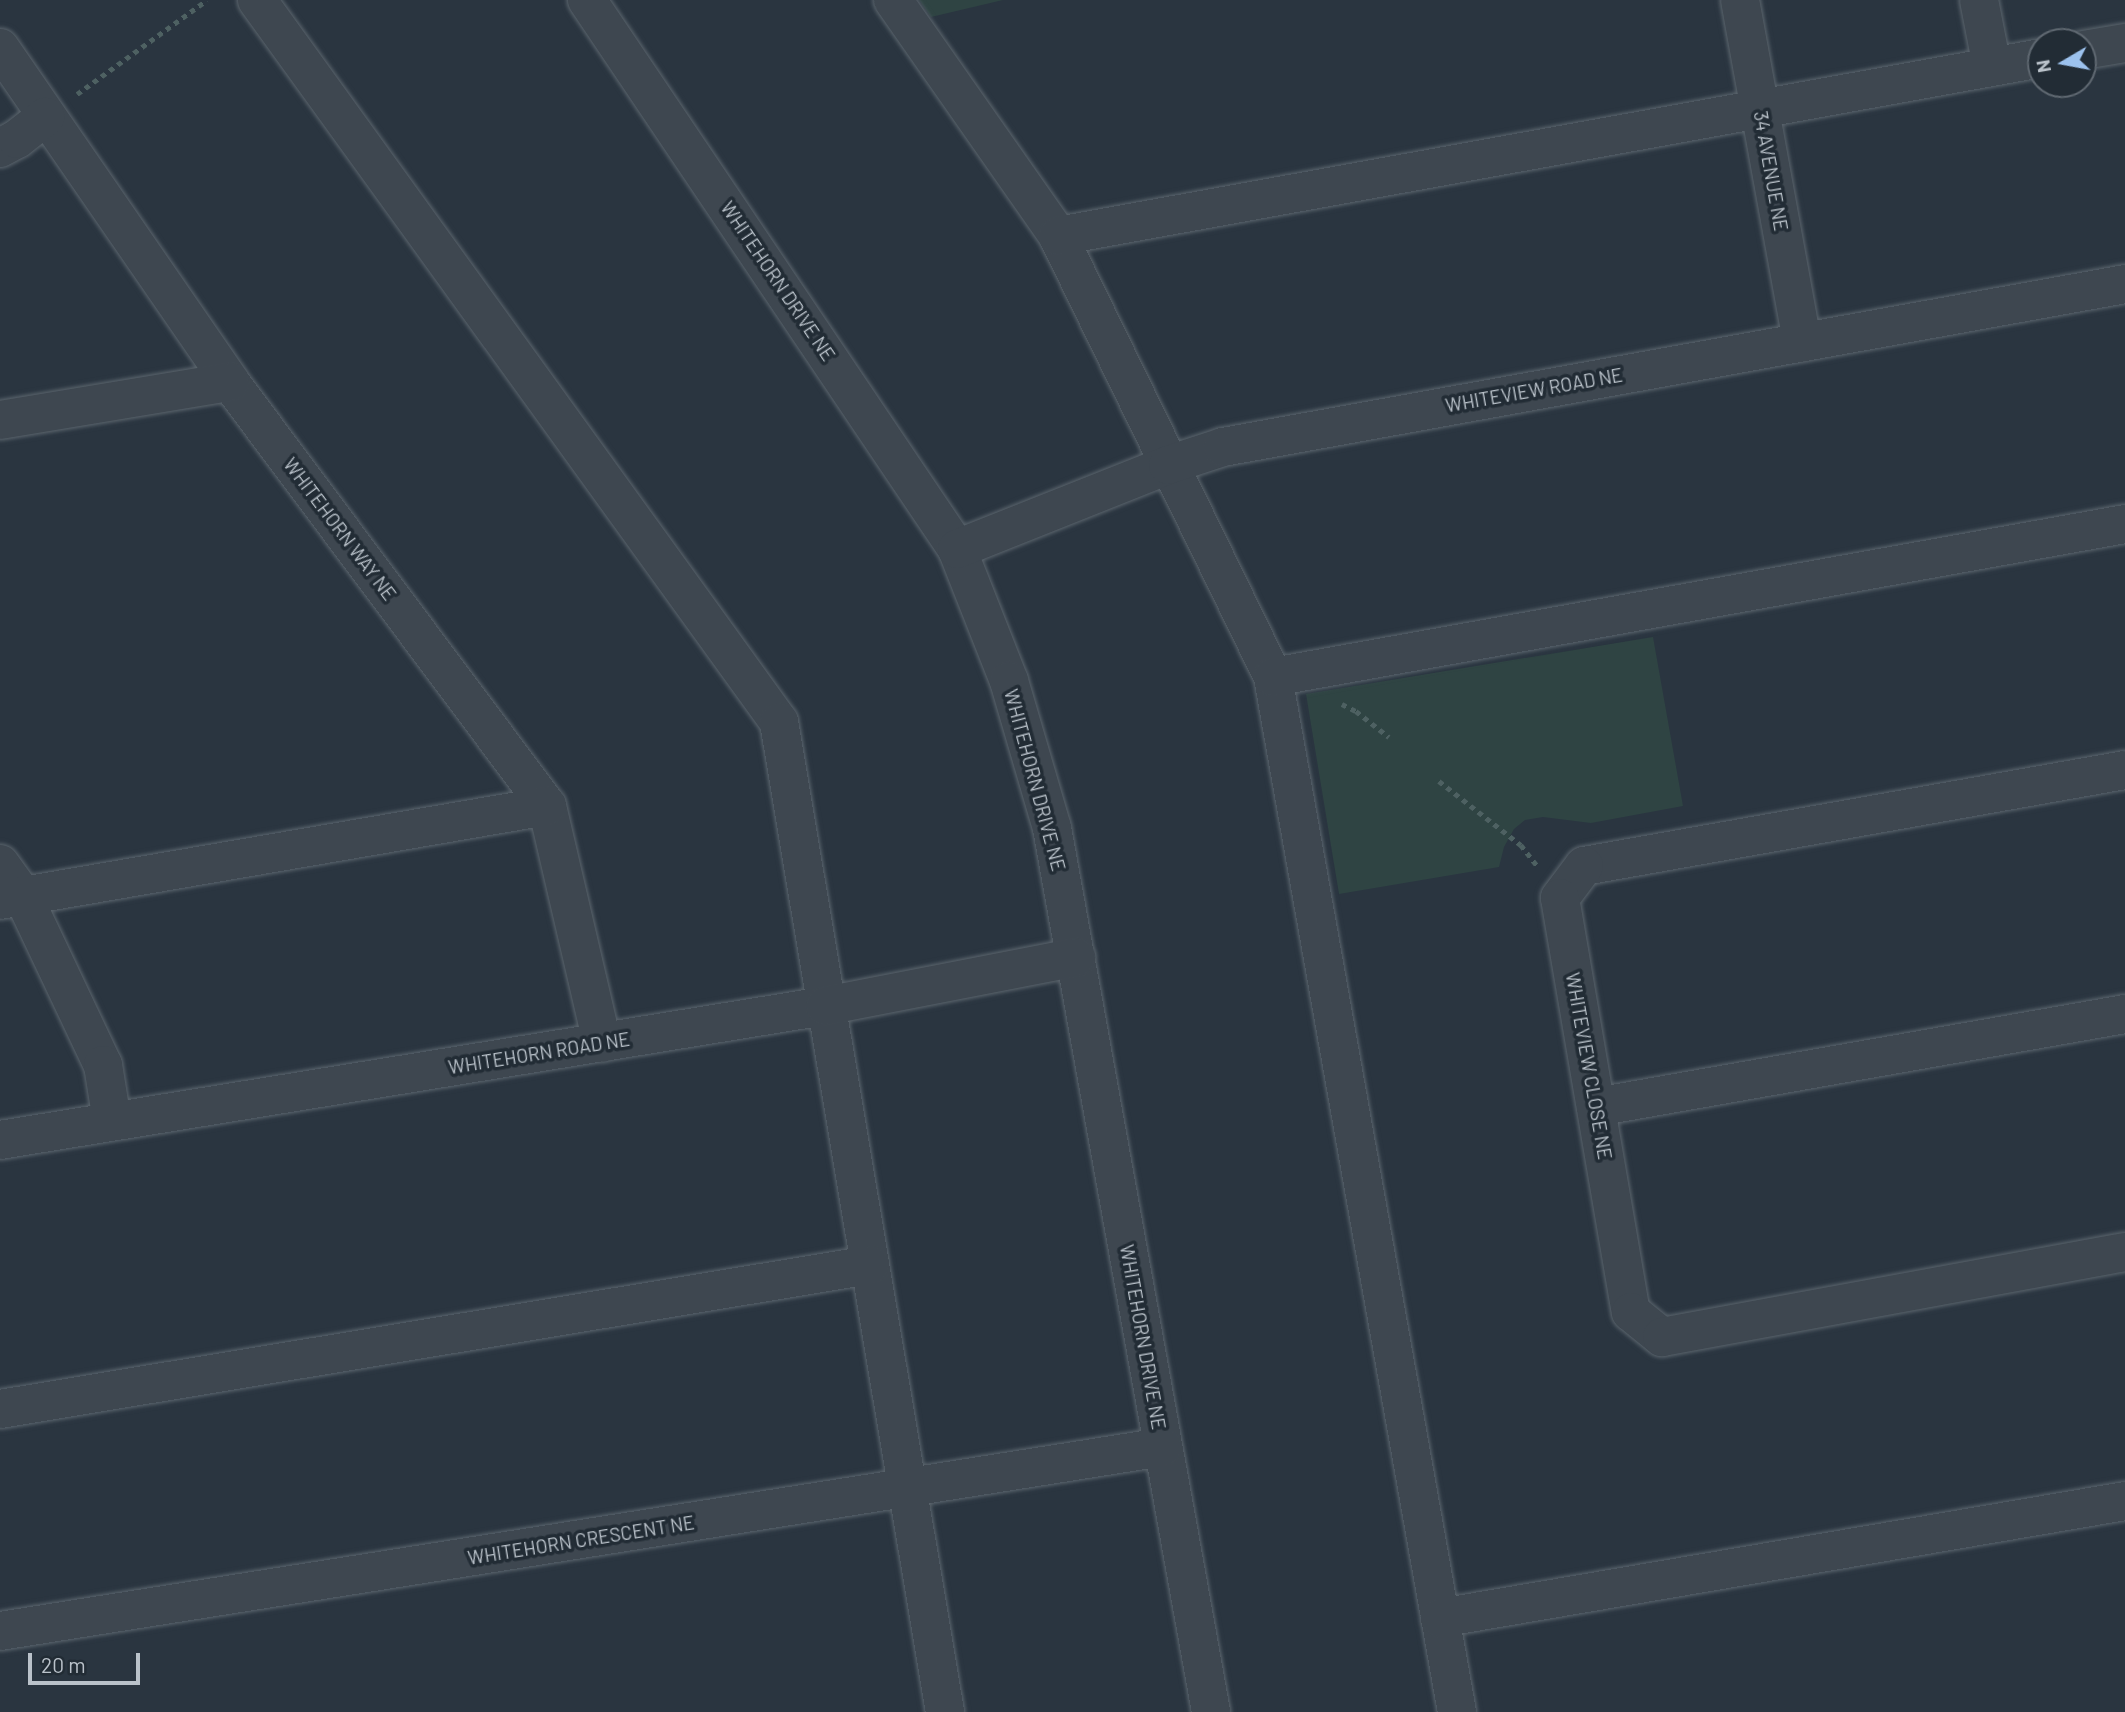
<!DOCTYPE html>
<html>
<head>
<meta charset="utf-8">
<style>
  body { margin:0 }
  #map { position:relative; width:2125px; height:1712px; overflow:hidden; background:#2a3540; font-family:Barlow,sans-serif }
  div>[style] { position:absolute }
  .green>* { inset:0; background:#2f4443 }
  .path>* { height:4.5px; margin-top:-2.25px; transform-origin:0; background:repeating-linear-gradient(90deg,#4e6162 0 5px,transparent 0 10px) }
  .roads { filter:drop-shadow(0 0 2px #5b656d) drop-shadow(0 0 2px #5b656d) }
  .minor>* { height:38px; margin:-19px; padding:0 19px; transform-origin:19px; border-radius:19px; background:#3e4750 }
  span { translate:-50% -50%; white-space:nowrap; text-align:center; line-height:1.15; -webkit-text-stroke:7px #222c35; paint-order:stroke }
  .street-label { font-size:19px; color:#bac2ca }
  .north { position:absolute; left:2027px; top:28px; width:70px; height:70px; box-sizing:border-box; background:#222c35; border:2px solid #5f6871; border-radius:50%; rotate:260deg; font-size:19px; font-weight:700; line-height:28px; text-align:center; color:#bac2ca }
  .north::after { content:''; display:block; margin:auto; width:24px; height:32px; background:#9cc2ee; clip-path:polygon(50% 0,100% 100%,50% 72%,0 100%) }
  .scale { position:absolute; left:28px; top:1653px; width:112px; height:32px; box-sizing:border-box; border:4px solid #bac2ca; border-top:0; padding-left:9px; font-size:21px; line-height:24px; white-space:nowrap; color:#bac2ca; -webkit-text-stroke:5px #222c35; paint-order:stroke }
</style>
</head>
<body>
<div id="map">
  <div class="green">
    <div style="clip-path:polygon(919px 0,1003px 0,931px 17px)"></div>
    <div style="clip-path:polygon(1653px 637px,1683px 806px,1591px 823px,1543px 817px,1525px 820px,1514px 829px,1504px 847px,1499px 867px,1339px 894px,1306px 694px)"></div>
  </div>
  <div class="path">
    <div style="left:77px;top:94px;width:160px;rotate:-35.9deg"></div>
    <div style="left:1342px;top:704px;width:16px;rotate:27deg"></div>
    <div style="left:1356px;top:711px;width:42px;rotate:38.2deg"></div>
    <div style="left:1439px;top:781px;width:104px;rotate:38deg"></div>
    <div style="left:1521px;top:845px;width:28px;rotate:52deg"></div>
  </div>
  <div class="roads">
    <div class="minor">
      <div style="left:257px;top:0;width:891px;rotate:54.13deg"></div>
      <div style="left:779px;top:722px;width:1004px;rotate:80.48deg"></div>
      <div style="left:587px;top:0;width:662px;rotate:56.02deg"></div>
      <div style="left:957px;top:549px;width:142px;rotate:68.5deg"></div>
      <div style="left:1009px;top:681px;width:153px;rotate:73.7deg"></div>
      <div style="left:1052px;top:828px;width:898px;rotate:79.8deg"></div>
      <div style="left:893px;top:0;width:288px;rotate:55deg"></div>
      <div style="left:1058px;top:236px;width:491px;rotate:64deg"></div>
      <div style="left:1273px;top:677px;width:1051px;rotate:79.92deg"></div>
      <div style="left:1740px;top:0;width:348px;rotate:79.7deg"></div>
      <div style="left:1979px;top:0;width:68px;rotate:79deg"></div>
      <div style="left:0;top:48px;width:406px;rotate:55.4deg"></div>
      <div style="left:230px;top:382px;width:529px;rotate:53.22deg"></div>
      <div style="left:547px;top:806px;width:243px;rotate:76.9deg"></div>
      <div style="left:2083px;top:50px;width:43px;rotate:-9.5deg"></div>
      <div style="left:0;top:148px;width:19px;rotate:-28deg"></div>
      <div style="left:17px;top:139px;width:36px;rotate:-38deg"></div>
      <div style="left:1058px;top:236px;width:999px;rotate:-10.26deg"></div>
      <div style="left:0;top:420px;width:233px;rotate:-9.4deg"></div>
      <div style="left:957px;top:549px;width:227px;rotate:-21.7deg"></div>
      <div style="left:1168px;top:465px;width:58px;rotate:-18.1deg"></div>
      <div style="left:1223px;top:447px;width:917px;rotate:-10.24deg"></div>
      <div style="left:1273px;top:677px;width:866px;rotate:-10.18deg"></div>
      <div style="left:2125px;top:770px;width:549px;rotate:169.94deg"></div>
      <div style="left:1584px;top:866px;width:40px;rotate:127deg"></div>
      <div style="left:1560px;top:898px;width:420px;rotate:80.3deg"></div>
      <div style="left:1631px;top:1312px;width:40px;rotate:39deg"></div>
      <div style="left:1662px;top:1337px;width:471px;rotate:-10.4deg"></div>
      <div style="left:0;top:864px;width:39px;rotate:54deg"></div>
      <div style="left:23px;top:896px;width:187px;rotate:64.7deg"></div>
      <div style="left:103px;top:1065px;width:57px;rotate:80.9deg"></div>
      <div style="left:0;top:900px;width:555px;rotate:-9.75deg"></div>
      <div style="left:1596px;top:1107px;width:537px;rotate:-9.97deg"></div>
      <div style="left:0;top:1140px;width:836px;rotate:-9.23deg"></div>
      <div style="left:825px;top:1006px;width:256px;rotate:-11deg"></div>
      <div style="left:0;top:1409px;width:882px;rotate:-9.4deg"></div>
      <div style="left:1440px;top:1618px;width:695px;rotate:-9.69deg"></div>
      <div style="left:0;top:1631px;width:1177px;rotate:-8.99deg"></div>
    </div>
  </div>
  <div class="street-label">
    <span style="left:1771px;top:171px;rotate:80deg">34 AVENUE NE</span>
    <span style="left:778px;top:281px;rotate:56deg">WHITEHORN DRIVE NE</span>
    <span style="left:1534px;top:390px;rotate:-10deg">WHITEVIEW ROAD NE</span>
    <span style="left:340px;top:529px;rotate:53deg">WHITEHORN WAY NE</span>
    <span style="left:1035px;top:780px;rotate:75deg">WHITEHORN DRIVE NE</span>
    <span style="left:539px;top:1053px;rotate:-9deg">WHITEHORN ROAD NE</span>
    <span style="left:1589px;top:1066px;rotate:80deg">WHITEVIEW CLOSE NE</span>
    <span style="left:1143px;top:1337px;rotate:80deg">WHITEHORN DRIVE NE</span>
    <span style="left:581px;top:1540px;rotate:-9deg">WHITEHORN CRESCENT NE</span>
  </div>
  <div class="north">N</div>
  <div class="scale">20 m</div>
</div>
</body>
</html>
